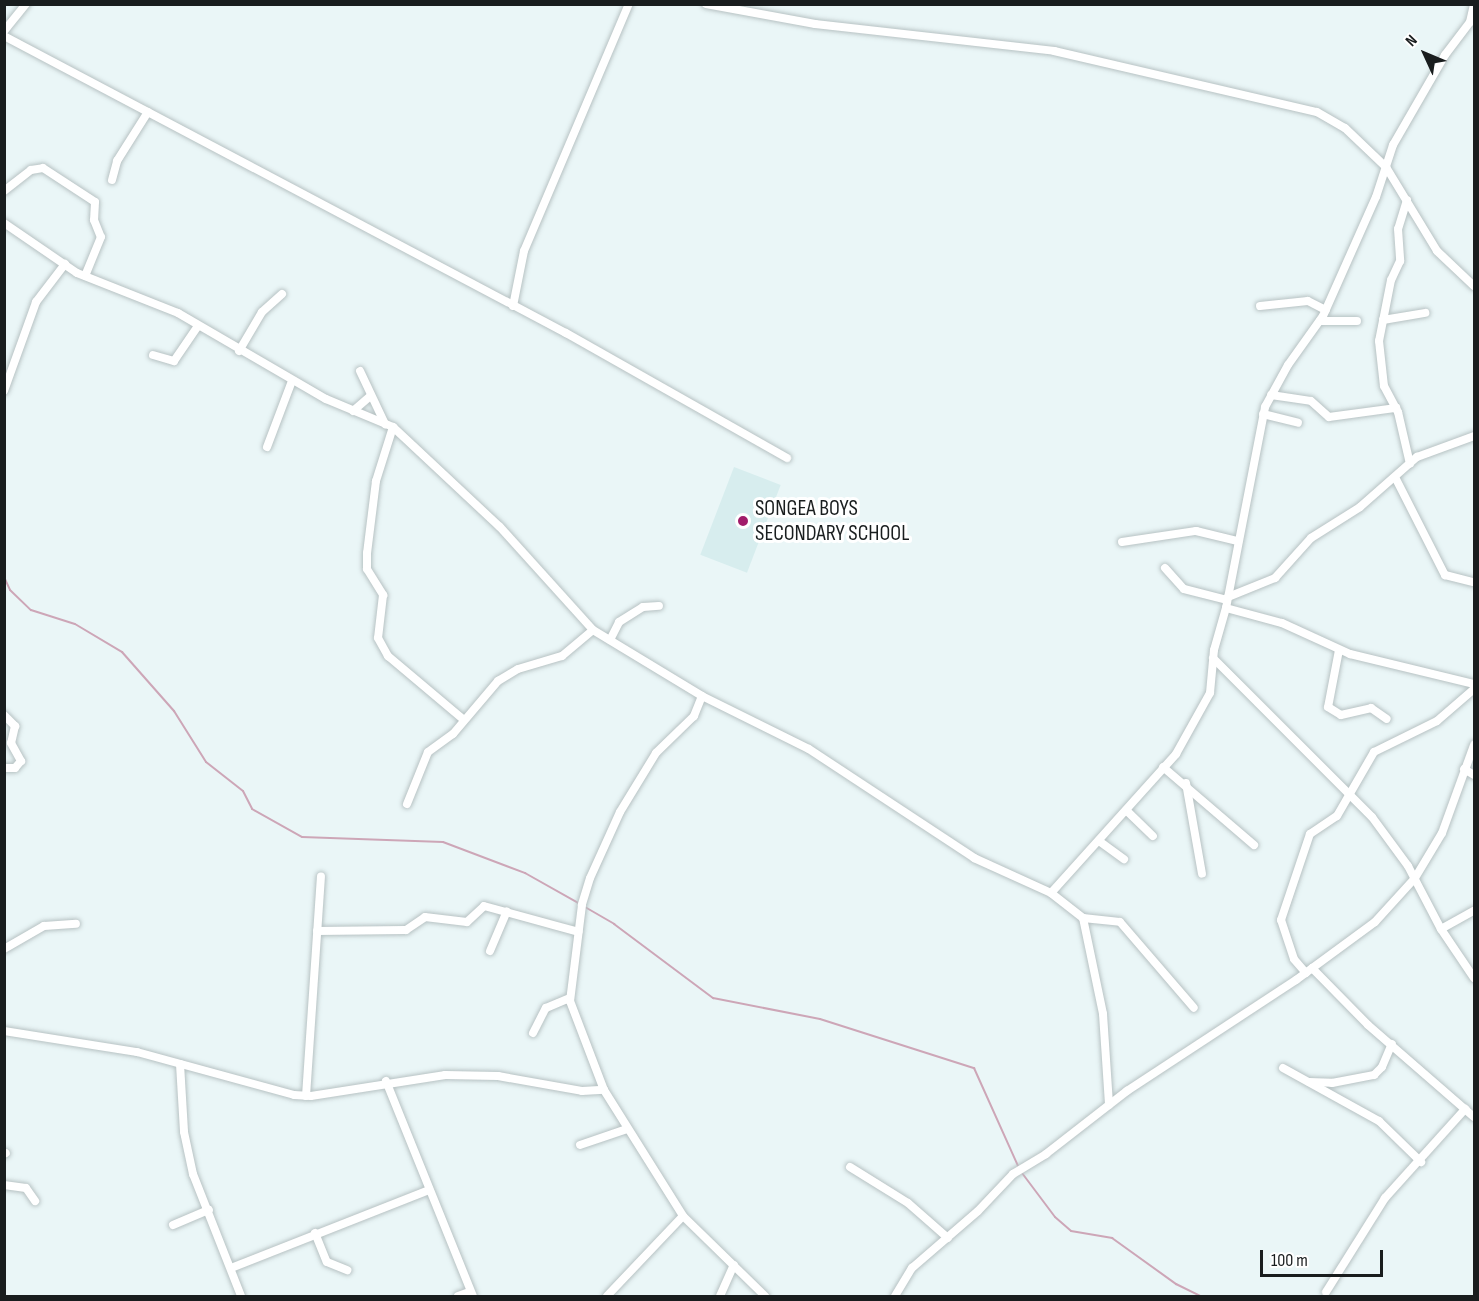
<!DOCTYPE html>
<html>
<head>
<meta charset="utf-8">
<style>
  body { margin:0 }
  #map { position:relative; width:1479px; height:1301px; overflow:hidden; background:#eaf6f7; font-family:"Sofia Sans Condensed",sans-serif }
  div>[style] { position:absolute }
  .built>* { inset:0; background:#d7edee; transform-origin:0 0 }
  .stream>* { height:2px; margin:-1px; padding:0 1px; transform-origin:1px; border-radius:1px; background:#cda6b7 }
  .roads { filter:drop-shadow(0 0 2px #b7c2c3) drop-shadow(0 0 2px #b7c2c3) }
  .minor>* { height:8px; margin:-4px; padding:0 4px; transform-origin:4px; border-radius:4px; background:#fff }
  .dots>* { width:16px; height:16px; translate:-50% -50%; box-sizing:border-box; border:3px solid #fff; border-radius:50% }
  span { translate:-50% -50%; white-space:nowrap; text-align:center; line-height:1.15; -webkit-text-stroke:6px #fff; paint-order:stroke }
  .poi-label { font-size:22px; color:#191d1e }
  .left { translate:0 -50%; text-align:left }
  .frame { position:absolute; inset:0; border:6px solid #191d1e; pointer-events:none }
  .north { position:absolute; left:1395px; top:24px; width:60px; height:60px; -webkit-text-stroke:4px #fff; paint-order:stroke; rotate:314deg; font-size:16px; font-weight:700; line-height:24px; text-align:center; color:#191d1e }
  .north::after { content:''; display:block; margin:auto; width:21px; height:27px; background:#191d1e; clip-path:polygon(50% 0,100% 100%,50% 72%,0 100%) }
  .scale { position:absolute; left:1260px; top:1250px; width:123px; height:27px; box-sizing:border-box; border:3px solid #191d1e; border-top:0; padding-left:8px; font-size:18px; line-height:21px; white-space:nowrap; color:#191d1e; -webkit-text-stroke:4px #fff; paint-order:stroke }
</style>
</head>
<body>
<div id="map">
  <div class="built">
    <div style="left:734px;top:467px;width:50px;height:94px;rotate:21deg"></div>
  </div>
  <div class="stream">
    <div style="left:4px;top:577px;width:14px;rotate:65deg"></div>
    <div style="left:10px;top:590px;width:29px;rotate:44deg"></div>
    <div style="left:31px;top:610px;width:46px;rotate:17.7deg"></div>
    <div style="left:75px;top:624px;width:55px;rotate:30.8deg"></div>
    <div style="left:122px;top:652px;width:79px;rotate:48.6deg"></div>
    <div style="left:174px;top:711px;width:60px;rotate:57.9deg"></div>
    <div style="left:206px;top:762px;width:47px;rotate:38.1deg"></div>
    <div style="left:243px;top:791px;width:20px;rotate:63deg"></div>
    <div style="left:252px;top:809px;width:57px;rotate:29.2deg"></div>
    <div style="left:302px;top:837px;width:141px;rotate:2deg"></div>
    <div style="left:443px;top:842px;width:88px;rotate:20.7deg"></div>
    <div style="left:525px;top:873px;width:63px;rotate:29.4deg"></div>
    <div style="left:585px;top:907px;width:34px;rotate:30deg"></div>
    <div style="left:614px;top:924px;width:124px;rotate:36.8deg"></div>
    <div style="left:713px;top:998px;width:109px;rotate:11.1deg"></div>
    <div style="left:820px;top:1019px;width:162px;rotate:17.7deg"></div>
    <div style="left:974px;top:1068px;width:110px;rotate:65.8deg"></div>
    <div style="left:1022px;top:1173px;width:55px;rotate:53.1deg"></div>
    <div style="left:1055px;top:1217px;width:21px;rotate:41deg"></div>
    <div style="left:1071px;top:1231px;width:42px;rotate:9.7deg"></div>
    <div style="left:1112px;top:1238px;width:79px;rotate:35.7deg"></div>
    <div style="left:1176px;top:1284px;width:28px;rotate:26deg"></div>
  </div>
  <div class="roads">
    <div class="minor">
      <div style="left:706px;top:4px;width:111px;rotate:10.4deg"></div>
      <div style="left:815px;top:24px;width:241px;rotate:6.4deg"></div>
      <div style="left:1054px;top:51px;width:270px;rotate:13.1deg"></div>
      <div style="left:1317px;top:112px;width:32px;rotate:30deg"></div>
      <div style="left:1345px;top:128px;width:57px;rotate:43.6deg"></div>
      <div style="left:1386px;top:167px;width:98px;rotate:58.7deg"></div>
      <div style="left:1437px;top:251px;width:51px;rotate:43.4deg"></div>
      <div style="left:4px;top:31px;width:35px;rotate:-51deg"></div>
      <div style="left:4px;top:36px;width:636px;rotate:27.86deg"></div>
      <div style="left:566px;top:333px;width:254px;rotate:29.5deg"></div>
      <div style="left:112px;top:180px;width:20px;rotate:-75deg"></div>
      <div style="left:117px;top:161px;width:58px;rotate:-57.7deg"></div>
      <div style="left:4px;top:191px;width:34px;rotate:-38deg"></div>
      <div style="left:31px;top:170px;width:12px;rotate:-9deg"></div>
      <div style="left:43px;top:168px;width:62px;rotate:33.2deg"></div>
      <div style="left:95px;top:202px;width:18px;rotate:93deg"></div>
      <div style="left:94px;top:220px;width:18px;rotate:68deg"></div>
      <div style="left:101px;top:237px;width:42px;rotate:112.3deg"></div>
      <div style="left:1407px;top:200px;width:30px;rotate:107deg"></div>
      <div style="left:1398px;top:229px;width:32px;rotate:86deg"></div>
      <div style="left:1400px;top:261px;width:21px;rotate:115deg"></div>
      <div style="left:1391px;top:280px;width:62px;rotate:101.1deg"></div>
      <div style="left:1379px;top:341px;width:45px;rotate:83.7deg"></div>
      <div style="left:1384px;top:386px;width:30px;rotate:62deg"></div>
      <div style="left:1398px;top:412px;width:53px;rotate:77deg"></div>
      <div style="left:4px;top:223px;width:88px;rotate:34.4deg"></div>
      <div style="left:77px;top:273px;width:109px;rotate:21.6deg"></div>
      <div style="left:178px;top:313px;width:171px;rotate:30.2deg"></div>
      <div style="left:326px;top:399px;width:73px;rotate:22.7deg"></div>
      <div style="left:393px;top:427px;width:146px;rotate:43.1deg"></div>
      <div style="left:500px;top:527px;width:139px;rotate:47.9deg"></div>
      <div style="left:593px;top:630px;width:127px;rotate:31.2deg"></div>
      <div style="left:702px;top:696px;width:119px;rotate:26.4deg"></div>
      <div style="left:809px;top:749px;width:198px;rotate:33.4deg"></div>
      <div style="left:974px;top:858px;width:85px;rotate:24.4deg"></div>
      <div style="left:1051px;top:893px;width:41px;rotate:38deg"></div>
      <div style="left:1083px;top:918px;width:37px;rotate:6deg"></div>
      <div style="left:1120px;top:922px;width:113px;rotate:49.3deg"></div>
      <div style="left:513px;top:306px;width:56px;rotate:-78.7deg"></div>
      <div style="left:524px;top:251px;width:268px;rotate:-67deg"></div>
      <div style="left:1260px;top:306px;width:48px;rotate:-5.9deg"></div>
      <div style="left:1308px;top:301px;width:20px;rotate:27deg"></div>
      <div style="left:1383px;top:320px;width:43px;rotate:-9.5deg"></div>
      <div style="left:1320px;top:321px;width:37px"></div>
      <div style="left:239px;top:351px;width:45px;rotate:-59.5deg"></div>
      <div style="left:262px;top:312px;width:27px;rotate:-42deg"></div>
      <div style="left:153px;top:355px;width:22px;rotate:16deg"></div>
      <div style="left:174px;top:361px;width:42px;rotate:-55.6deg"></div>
      <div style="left:360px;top:371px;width:59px;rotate:64.7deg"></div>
      <div style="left:4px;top:391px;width:95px;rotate:-70.2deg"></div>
      <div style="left:36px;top:302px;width:48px;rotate:-52.7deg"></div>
      <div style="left:1271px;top:395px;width:40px;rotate:8.5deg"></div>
      <div style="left:1311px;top:401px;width:24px;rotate:42deg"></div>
      <div style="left:1329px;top:417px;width:68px;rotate:-7.7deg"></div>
      <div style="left:353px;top:411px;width:23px;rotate:-41deg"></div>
      <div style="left:1263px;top:414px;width:36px;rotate:14deg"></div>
      <div style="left:393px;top:427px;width:57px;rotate:107.5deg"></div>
      <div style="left:376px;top:481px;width:73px;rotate:97.1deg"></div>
      <div style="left:367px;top:553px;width:16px;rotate:90deg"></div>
      <div style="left:367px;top:569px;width:31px;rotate:58deg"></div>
      <div style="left:383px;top:595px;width:43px;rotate:96.6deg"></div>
      <div style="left:378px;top:638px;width:21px;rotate:61deg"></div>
      <div style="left:388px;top:656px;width:99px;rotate:40.1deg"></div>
      <div style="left:267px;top:447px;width:71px;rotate:-69.3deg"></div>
      <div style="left:1396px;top:479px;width:108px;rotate:63deg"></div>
      <div style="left:1445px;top:575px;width:30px;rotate:14deg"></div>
      <div style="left:1122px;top:542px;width:75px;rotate:-8.5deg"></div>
      <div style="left:1196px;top:531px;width:42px;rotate:13.7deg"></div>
      <div style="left:1165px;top:568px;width:28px;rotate:48deg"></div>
      <div style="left:1184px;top:589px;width:44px;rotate:14.3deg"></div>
      <div style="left:1228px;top:597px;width:51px;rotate:-22deg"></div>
      <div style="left:1275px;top:578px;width:54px;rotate:-48deg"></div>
      <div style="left:1311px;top:538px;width:58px;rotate:-32.3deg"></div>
      <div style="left:1360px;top:507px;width:76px;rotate:-41.3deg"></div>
      <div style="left:1417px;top:457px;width:61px;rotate:-20.2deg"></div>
      <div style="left:1226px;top:608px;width:58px;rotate:15deg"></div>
      <div style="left:1282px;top:623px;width:75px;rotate:24.5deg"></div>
      <div style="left:1350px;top:654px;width:128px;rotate:13.6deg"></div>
      <div style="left:610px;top:640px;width:20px;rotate:-63deg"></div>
      <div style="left:619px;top:622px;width:28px;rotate:-32deg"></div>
      <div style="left:643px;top:607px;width:16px;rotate:-4deg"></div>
      <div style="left:1339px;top:650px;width:58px;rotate:100.9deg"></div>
      <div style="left:1328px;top:707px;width:15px;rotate:32deg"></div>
      <div style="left:1341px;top:715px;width:31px;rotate:-13deg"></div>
      <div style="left:1371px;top:708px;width:19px;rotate:35deg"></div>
      <div style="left:1213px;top:658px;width:225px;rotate:45deg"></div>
      <div style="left:1372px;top:817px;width:61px;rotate:53.7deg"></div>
      <div style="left:1408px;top:866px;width:71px;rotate:62.4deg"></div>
      <div style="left:1441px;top:929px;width:59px;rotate:56deg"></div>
      <div style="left:702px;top:696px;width:22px;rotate:112deg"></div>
      <div style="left:694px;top:716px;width:53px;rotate:135.8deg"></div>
      <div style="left:656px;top:753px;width:69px;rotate:121.4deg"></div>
      <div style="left:620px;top:812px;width:72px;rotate:114.4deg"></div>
      <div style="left:590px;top:878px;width:28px;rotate:107deg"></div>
      <div style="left:582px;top:905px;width:97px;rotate:97.1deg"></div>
      <div style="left:570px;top:1001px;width:95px;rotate:69.1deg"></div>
      <div style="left:604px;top:1090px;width:149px;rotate:57.9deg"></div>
      <div style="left:683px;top:1216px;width:115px;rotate:44.3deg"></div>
      <div style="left:4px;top:715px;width:16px;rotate:45deg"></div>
      <div style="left:15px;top:726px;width:17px;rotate:103deg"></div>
      <div style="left:11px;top:743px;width:21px;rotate:61deg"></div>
      <div style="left:21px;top:761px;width:9px;rotate:131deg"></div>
      <div style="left:15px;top:768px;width:11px;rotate:180deg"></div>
      <div style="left:1163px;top:767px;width:120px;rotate:40.6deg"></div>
      <div style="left:1464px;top:769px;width:12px;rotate:31deg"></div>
      <div style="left:1186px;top:783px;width:92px;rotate:80deg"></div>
      <div style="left:407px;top:804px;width:56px;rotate:-68deg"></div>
      <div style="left:428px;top:752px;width:31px;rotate:-36deg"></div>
      <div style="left:453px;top:734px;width:70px;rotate:-49.7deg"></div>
      <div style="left:498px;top:681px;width:23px;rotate:-31deg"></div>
      <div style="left:518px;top:669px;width:46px;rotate:-16.5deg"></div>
      <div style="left:562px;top:656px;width:40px;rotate:-40deg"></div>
      <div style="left:1127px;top:811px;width:36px;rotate:44deg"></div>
      <div style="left:1099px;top:841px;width:31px;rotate:36deg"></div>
      <div style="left:1051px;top:893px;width:187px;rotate:-48deg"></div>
      <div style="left:1176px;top:754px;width:70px;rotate:-60.9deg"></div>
      <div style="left:1210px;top:693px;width:43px;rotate:-84.7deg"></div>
      <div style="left:1214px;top:650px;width:44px;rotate:-74.1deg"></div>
      <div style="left:1226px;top:608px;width:205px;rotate:-79deg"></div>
      <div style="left:1265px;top:407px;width:48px;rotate:-61.3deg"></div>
      <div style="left:1288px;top:365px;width:60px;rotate:-54.5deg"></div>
      <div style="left:1323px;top:316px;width:130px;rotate:-66deg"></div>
      <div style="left:1376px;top:197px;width:55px;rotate:-71.9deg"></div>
      <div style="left:1393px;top:145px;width:104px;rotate:-60deg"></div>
      <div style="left:1445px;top:55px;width:41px;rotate:-52.9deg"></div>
      <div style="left:1470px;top:22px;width:18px;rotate:-77deg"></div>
      <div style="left:1083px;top:918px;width:98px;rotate:78.2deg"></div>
      <div style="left:1103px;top:1014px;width:91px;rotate:86.2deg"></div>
      <div style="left:1441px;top:929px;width:38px;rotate:-29deg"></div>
      <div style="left:317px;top:931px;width:89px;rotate:-0.6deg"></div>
      <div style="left:406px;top:930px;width:23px;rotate:-34deg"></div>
      <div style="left:425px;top:917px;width:42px;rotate:6.8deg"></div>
      <div style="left:467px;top:922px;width:23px;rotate:-43deg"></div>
      <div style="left:484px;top:906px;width:98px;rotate:15.3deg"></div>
      <div style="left:4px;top:949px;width:46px;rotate:-29.9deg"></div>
      <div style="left:44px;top:926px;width:32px;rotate:-4deg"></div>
      <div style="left:490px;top:951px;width:43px;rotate:-67deg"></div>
      <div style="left:1312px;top:968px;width:80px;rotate:45.5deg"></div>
      <div style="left:1368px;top:1025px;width:140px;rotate:41deg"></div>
      <div style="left:1306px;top:973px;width:18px;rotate:-131deg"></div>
      <div style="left:1294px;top:959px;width:41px;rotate:-108.4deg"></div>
      <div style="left:1281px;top:920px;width:91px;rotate:-71.4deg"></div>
      <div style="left:1310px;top:834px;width:32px;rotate:-34deg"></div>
      <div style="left:1337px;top:816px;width:74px;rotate:-60deg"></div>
      <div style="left:1374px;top:752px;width:70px;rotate:-26.2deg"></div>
      <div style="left:1437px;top:721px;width:49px;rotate:-40.9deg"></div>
      <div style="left:4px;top:1031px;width:135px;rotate:9deg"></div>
      <div style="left:137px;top:1052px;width:163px;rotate:15.3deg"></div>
      <div style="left:294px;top:1095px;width:17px;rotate:3deg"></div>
      <div style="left:311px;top:1096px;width:136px;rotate:-8.9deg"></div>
      <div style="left:445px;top:1075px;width:53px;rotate:1.1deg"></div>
      <div style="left:498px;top:1076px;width:85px;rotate:10.1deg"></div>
      <div style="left:582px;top:1091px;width:22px;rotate:-3deg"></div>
      <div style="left:533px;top:1033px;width:28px;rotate:-63deg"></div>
      <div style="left:546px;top:1008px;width:26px;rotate:-23deg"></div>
      <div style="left:180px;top:1064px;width:68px;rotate:86.6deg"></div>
      <div style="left:184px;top:1132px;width:43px;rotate:77.9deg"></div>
      <div style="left:193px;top:1174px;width:131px;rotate:68.5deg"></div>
      <div style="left:1283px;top:1068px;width:110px;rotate:28.9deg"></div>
      <div style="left:1379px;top:1121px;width:59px;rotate:44.3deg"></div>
      <div style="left:386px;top:1081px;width:232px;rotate:68deg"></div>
      <div style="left:1309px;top:1082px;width:23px;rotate:2deg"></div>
      <div style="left:1332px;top:1083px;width:43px;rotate:-10.8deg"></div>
      <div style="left:1374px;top:1075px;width:11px;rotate:-45deg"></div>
      <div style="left:1382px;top:1067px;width:25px;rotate:-67deg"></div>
      <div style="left:306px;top:1096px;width:220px;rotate:-86.1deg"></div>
      <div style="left:580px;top:1145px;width:50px;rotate:-18.8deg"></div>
      <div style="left:4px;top:1154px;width:2px;rotate:-27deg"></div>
      <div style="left:850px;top:1167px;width:68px;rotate:31.8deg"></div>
      <div style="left:908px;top:1203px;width:53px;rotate:41.2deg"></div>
      <div style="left:4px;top:1185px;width:22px;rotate:8deg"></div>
      <div style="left:26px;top:1188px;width:16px;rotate:55deg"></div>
      <div style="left:173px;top:1225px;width:39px;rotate:-23deg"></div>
      <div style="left:315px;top:1233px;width:31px;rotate:68deg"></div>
      <div style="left:327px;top:1262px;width:22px;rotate:22deg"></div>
      <div style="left:231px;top:1268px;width:213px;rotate:-21.5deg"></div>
      <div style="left:1326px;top:1292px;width:111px;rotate:-57.9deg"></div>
      <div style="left:1385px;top:1198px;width:120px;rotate:-48deg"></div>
      <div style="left:458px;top:1296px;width:12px;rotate:-20deg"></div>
      <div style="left:607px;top:1296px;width:110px;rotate:-46.5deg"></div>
      <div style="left:720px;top:1296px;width:34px;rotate:-66deg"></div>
      <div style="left:895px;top:1296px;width:33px;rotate:-59deg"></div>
      <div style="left:912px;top:1268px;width:87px;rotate:-40.8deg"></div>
      <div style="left:978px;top:1211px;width:51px;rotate:-46.6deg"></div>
      <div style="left:1013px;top:1174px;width:39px;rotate:-31deg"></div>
      <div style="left:1046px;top:1154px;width:103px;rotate:-37.9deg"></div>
      <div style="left:1127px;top:1091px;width:202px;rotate:-33.3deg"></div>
      <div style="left:1296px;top:980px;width:98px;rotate:-36.3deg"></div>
      <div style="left:1375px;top:922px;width:59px;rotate:-47.7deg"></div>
      <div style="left:1415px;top:878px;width:52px;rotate:-59deg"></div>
      <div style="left:1442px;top:833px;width:94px;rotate:-70deg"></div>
    </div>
  </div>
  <div class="dots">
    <div style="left:743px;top:521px;background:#a11c6a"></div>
  </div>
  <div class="poi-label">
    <span class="left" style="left:755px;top:521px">SONGEA BOYS<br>SECONDARY SCHOOL</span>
  </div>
  <div class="frame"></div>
  <div class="north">N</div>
  <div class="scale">100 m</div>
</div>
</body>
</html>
